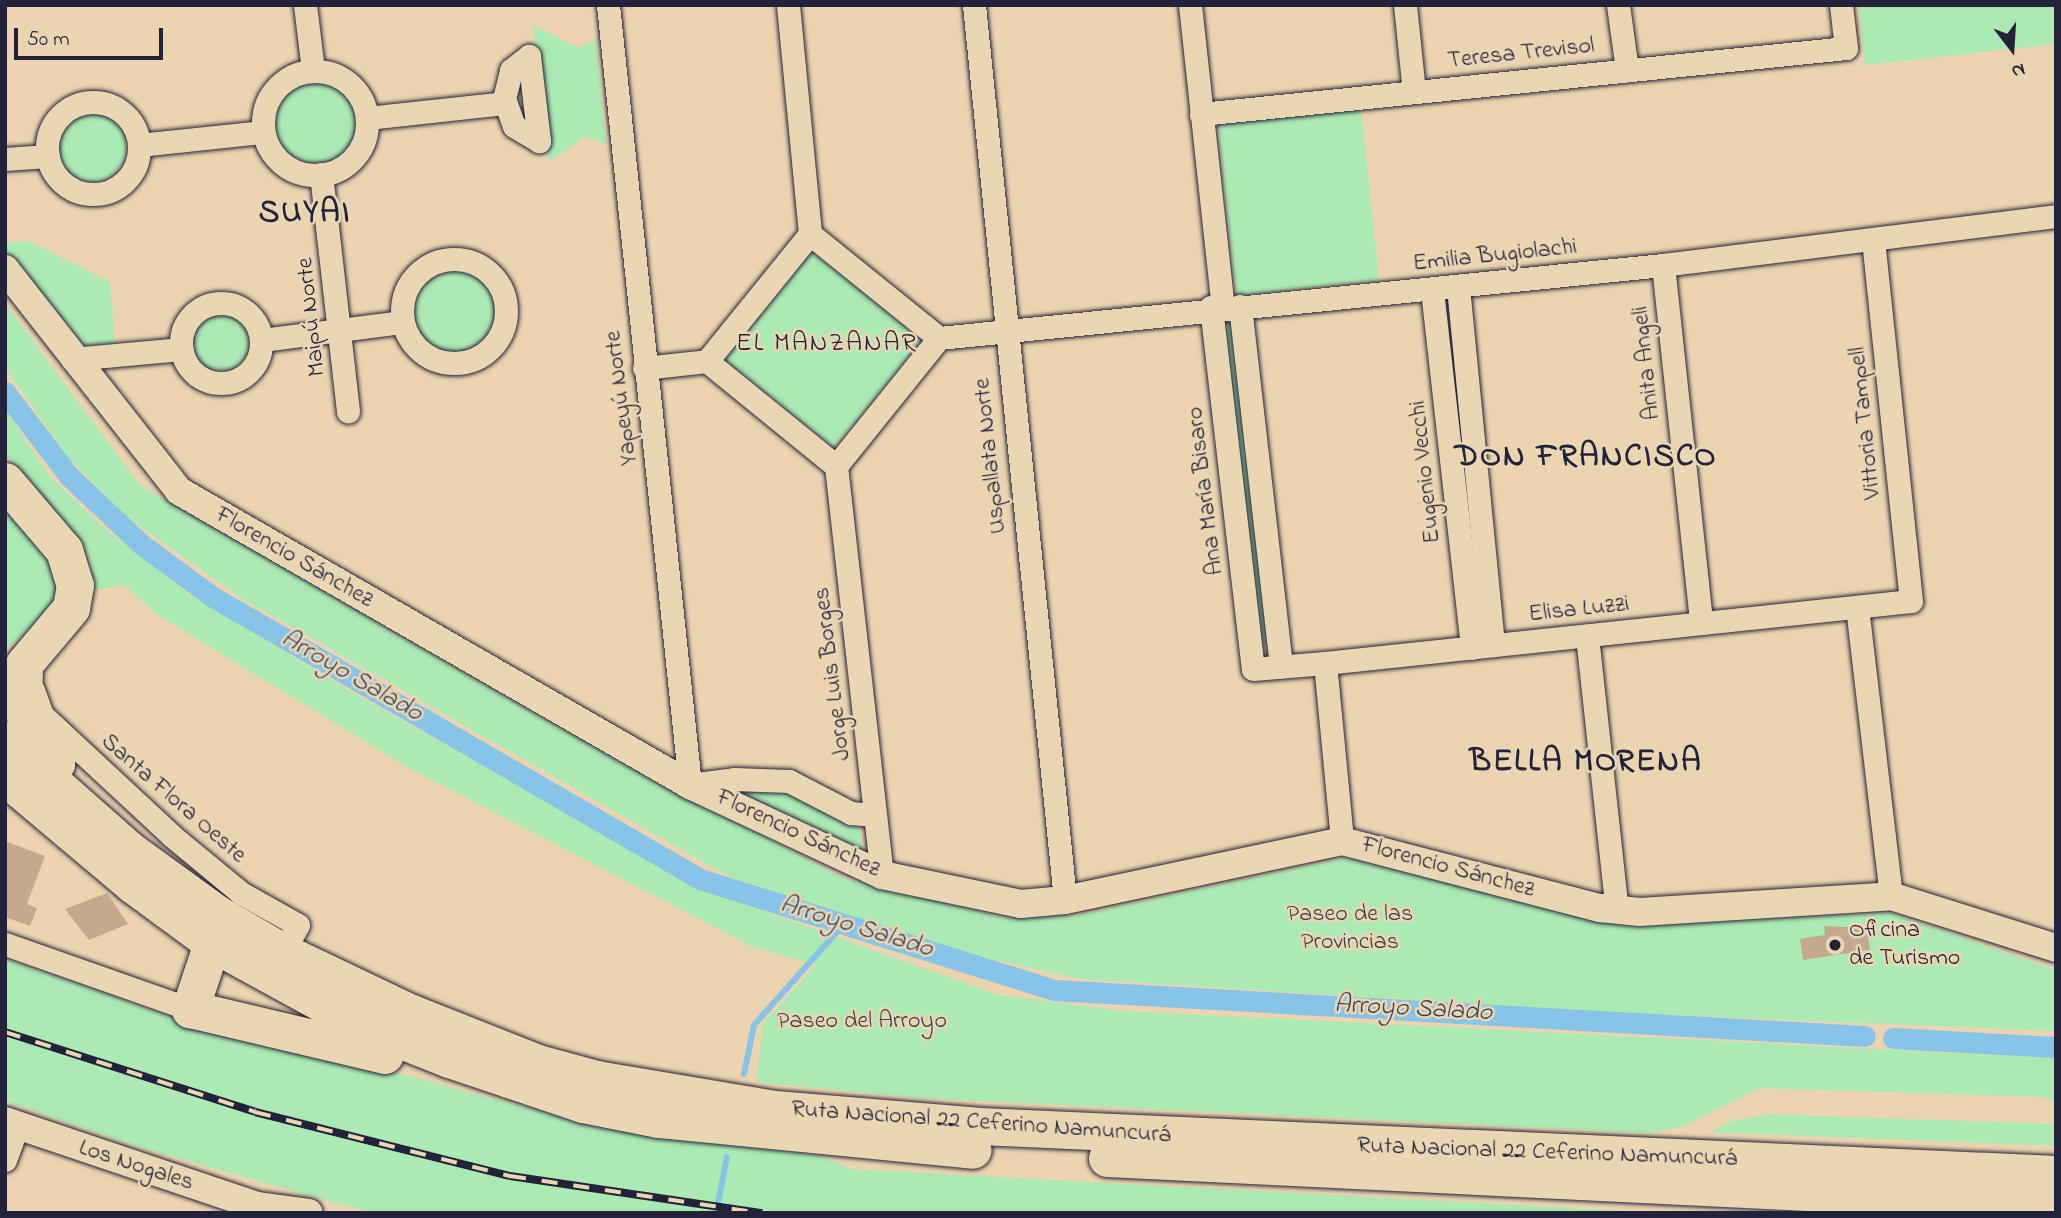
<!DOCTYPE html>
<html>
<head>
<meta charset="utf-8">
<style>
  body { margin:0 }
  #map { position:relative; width:2061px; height:1218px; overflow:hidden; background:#ecd4b0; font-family:"Indie Flower",sans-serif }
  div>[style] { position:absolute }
  .green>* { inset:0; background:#abeab2; transform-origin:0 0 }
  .round { border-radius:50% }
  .stream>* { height:6px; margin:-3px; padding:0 3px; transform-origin:3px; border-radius:3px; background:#87c4e7 }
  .canal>* { height:21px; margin:-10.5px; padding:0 10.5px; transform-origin:10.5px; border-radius:10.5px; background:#87c4e7 }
  .building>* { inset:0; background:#c6a98c }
  .roads { filter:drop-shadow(0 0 2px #22223b) drop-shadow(0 0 2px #22223b) }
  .minor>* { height:23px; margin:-11.5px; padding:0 11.5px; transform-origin:11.5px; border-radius:11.5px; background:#ebd6b4 }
  .minor>.ring { margin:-11.5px; padding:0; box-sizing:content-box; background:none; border:23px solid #ebd6b4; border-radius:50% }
  .tertiary>* { height:28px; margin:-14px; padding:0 14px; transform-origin:14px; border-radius:14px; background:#ebd6b4 }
  .trunk>* { height:37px; margin:-18.5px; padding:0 18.5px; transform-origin:18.5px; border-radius:18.5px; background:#ebd6b4 }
  .rail>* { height:8px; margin-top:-4px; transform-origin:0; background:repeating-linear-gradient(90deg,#ebd6b4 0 16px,#22223b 0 32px); box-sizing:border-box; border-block:2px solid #22223b }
  .dots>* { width:19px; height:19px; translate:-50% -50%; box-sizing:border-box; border:4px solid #ebd6b4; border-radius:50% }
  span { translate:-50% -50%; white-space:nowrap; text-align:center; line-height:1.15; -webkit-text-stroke:5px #ebd6b4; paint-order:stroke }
  .street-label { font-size:24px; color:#22223b }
  .park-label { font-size:24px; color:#37404d }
  .poi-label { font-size:24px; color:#22223b }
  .left { translate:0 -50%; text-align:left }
  .neighbourhood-label { font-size:26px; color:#22223b; letter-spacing:2px }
  .water-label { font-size:26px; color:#36425d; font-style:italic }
  .district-label { font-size:32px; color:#22223b; font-weight:700; letter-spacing:2px }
  .frame { position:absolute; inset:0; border:7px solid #22223b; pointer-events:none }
  .north { position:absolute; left:1977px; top:14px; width:70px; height:70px; -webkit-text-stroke:5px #ebd6b4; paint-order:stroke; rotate:163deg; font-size:19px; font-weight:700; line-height:28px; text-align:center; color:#22223b }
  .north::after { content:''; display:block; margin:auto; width:24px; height:32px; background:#22223b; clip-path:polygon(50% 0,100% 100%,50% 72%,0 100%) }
  .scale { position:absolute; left:14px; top:28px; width:149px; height:32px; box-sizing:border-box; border:4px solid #22223b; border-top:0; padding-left:9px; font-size:21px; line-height:24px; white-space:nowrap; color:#22223b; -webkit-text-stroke:5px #ebd6b4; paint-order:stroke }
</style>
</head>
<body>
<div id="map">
  <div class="green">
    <div style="clip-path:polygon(1859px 5px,2056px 5px,2056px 44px,1865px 65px)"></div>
    <div style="clip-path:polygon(533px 25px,578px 48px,596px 39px,606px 145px,586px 136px,549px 162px)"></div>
    <div class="round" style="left:273px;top:81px;width:84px;height:84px"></div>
    <div style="left:1361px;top:108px;width:173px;height:144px;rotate:84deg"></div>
    <div class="round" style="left:58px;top:114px;width:68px;height:68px"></div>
    <div style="clip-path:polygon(28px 241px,110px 282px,115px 345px,73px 348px,5px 255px,5px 243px)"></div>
    <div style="left:812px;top:251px;width:141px;height:139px;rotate:39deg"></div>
    <div class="round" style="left:412px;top:269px;width:84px;height:84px"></div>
    <div style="clip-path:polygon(5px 304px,140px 485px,552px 724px,843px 878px,1005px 918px,1074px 916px,1345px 858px,1625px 926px,1891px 913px,2056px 970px,2056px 1031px,1601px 1012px,1081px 979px,951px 950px,728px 876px,243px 599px,127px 517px,68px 457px,5px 367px)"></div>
    <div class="round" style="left:193px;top:315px;width:56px;height:56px"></div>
    <div style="left:1232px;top:323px;width:322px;height:8px;rotate:83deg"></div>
    <div style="clip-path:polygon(5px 409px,50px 477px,103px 527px,189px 594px,352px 692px,699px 888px,998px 995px,1124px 1011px,2056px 1058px,2056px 1103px,2044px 1097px,1760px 1088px,1683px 1126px,1652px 1133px,919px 1098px,756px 1082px,763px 1024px,816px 965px,753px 947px,409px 768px,155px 613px,124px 585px,96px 590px,87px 550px,5px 453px)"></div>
    <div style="clip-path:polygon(5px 505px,52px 564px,59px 589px,55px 609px,5px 650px)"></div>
    <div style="clip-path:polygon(732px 790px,787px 793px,860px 829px,864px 855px)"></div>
    <div style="clip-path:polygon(5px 959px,226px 1036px,383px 1069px,595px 1126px,821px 1156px,850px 1169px,1663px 1213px,372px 1213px,142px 1148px,5px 1101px)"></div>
    <div style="clip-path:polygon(1767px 1114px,2056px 1124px,2056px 1146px,1711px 1132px,1728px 1122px)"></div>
  </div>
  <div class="stream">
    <div style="left:744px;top:1074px;width:50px;rotate:-78.5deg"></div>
    <div style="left:754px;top:1025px;width:135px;rotate:-48.3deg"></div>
    <div style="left:716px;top:1213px;width:57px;rotate:-78.9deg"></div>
  </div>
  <div class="canal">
    <div style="left:5px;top:392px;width:106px;rotate:52.7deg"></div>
    <div style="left:69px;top:476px;width:100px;rotate:43.4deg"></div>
    <div style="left:142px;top:545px;width:88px;rotate:36.2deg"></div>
    <div style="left:213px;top:597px;width:563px;rotate:30.07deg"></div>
    <div style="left:700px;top:879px;width:371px;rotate:17.4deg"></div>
    <div style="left:1054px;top:990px;width:812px;rotate:3.25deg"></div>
    <div style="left:1893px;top:1038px;width:163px;rotate:3.2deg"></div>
  </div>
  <div class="building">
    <div style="clip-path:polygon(5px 841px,45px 856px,27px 904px,37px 908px,30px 926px,5px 917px)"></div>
    <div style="clip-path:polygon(107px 893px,128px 924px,89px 940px,65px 909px)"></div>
    <div style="clip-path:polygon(1824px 926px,1867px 928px,1870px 950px,1803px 960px,1800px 939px,1825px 935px)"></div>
  </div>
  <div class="roads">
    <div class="minor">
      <div style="left:305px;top:5px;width:65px;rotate:83deg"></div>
      <div style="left:608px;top:5px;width:784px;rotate:84deg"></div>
      <div style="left:690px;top:785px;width:44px;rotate:-7.8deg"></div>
      <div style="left:734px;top:779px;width:55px;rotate:2.1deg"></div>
      <div style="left:789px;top:781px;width:70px;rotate:27.3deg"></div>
      <div style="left:851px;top:813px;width:24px;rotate:5deg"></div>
      <div style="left:788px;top:5px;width:230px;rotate:84.5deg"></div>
      <div style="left:974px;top:5px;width:900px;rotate:84.19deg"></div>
      <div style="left:1190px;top:5px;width:304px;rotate:83.8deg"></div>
      <div style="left:1405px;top:5px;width:87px;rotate:84.1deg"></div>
      <div style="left:1618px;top:5px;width:66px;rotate:82.1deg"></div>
      <div style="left:529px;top:56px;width:86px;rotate:83.3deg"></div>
      <div style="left:539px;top:141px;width:29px;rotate:-149deg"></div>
      <div style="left:514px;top:126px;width:29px;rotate:-110deg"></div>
      <div style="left:504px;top:99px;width:30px;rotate:-76deg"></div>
      <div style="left:511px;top:70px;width:23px;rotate:-38deg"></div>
      <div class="ring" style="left:263px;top:71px;width:81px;height:81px"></div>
      <div class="ring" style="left:47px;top:102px;width:69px;height:69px"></div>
      <div style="left:1201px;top:114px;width:648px;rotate:-5.84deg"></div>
      <div style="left:1846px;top:48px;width:43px;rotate:-96.6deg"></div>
      <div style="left:367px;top:118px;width:138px;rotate:-6.2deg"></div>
      <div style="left:139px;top:145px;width:125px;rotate:-6deg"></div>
      <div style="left:5px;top:159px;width:43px;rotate:-4deg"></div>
      <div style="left:321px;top:174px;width:239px;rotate:83.5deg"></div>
      <div style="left:810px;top:234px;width:166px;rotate:38.9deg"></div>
      <div style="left:939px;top:338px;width:164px;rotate:128.8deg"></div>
      <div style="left:836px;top:466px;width:166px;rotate:-140.9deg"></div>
      <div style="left:707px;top:361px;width:164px;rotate:-51deg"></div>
      <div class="ring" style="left:402px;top:259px;width:81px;height:81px"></div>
      <div style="left:1663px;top:265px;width:360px;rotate:83.9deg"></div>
      <div style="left:1458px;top:287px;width:360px;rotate:84.4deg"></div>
      <div style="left:1432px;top:290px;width:360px;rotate:83.6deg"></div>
      <div class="ring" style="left:181px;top:303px;width:57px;height:57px"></div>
      <div style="left:1240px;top:306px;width:363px;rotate:83.5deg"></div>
      <div style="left:1211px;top:307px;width:364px;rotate:83.4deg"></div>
      <div style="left:1253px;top:669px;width:72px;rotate:-4.8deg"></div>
      <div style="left:1325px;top:663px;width:589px;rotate:-6.04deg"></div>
      <div style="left:1911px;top:601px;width:363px;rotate:-96deg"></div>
      <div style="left:939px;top:338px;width:728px;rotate:-5.76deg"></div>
      <div style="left:1663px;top:265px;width:396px;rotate:-7.1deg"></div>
      <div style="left:262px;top:340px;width:142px;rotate:-7.3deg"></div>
      <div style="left:72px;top:359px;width:110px;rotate:-5.2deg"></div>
      <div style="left:644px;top:368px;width:63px;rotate:-6.3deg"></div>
      <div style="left:836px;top:466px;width:412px;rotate:83.6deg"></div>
      <div style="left:1857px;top:607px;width:291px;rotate:83.3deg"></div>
      <div style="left:1587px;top:636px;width:276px;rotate:83.8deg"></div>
      <div style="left:1325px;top:663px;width:179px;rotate:84.5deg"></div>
      <div style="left:33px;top:690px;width:27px;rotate:70deg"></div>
      <div style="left:42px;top:715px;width:178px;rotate:42.9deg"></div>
      <div style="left:172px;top:836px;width:89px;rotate:39.6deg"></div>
      <div style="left:241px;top:893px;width:65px;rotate:29.3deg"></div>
      <div style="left:298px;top:925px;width:31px;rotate:119deg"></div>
      <div style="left:5px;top:944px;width:196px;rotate:19.4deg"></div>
      <div style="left:5px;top:1160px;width:37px;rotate:-70deg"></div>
    </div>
    <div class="tertiary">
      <div style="left:5px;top:269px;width:282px;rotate:51.9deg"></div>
      <div style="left:179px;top:491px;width:590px;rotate:29.91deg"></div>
      <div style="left:690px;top:785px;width:212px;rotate:25.1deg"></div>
      <div style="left:882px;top:875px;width:142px;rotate:11.8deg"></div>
      <div style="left:1021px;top:904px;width:44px;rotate:-5.2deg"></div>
      <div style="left:1065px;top:900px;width:283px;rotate:-12deg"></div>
      <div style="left:1342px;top:841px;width:267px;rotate:14.6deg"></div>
      <div style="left:1600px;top:908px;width:40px;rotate:5.7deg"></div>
      <div style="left:1640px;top:912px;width:252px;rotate:-3.6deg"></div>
      <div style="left:1891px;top:896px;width:173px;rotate:17.5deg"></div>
      <div style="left:5px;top:1121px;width:267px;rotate:18.6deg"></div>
      <div style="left:258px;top:1206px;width:51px;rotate:7.8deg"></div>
    </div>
    <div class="trunk">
      <div style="left:5px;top:481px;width:91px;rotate:49.5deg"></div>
      <div style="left:64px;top:550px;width:37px;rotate:73deg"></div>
      <div style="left:75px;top:585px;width:23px;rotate:100deg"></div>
      <div style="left:71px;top:608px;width:73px;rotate:130deg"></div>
      <div style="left:24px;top:664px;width:46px;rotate:91.2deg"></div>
      <div style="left:23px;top:710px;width:24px;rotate:73deg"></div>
      <div style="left:30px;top:733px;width:40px;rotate:49deg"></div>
      <div style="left:5px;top:740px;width:164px;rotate:41.5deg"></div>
      <div style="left:128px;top:849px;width:109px;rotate:36deg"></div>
      <div style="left:216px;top:913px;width:78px;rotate:30.2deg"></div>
      <div style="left:283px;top:952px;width:140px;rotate:25.5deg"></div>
      <div style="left:409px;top:1012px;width:139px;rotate:21.6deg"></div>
      <div style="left:538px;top:1063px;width:60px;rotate:15.4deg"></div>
      <div style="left:596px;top:1079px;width:181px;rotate:9.5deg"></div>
      <div style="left:775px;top:1109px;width:206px;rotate:4.7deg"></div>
      <div style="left:980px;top:1126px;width:1077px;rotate:2.55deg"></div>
      <div style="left:5px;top:777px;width:166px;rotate:40.1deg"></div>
      <div style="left:132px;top:884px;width:99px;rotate:36.4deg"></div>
      <div style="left:212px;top:943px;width:166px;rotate:28.7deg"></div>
      <div style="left:358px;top:1023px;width:98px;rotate:21.6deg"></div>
      <div style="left:449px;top:1059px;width:141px;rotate:18.6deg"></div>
      <div style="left:583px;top:1104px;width:76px;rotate:11.3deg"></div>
      <div style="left:658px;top:1119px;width:316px;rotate:5.6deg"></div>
      <div style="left:212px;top:943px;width:70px;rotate:108.4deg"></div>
      <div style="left:190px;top:1009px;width:200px;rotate:13.3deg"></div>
      <div style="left:1107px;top:1158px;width:950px;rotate:2.78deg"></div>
    </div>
  </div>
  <div class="rail">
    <div style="left:5px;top:1032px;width:262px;rotate:17.7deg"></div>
    <div style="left:255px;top:1112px;width:263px;rotate:14.1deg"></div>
    <div style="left:510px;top:1176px;width:255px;rotate:8.4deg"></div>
  </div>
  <div class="dots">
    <div style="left:1835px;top:945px;background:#22223b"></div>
  </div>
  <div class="street-label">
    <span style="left:1521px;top:54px;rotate:-6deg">Teresa Trevisol</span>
    <span style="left:1495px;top:256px;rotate:-6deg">Emilia Bugiolachi</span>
    <span style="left:312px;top:317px;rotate:-96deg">Maipú Norte</span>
    <span style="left:1647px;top:363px;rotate:-96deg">Anita Angeli</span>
    <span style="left:622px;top:398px;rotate:-97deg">Yapeyú Norte</span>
    <span style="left:1866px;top:423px;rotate:-96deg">Vittoria Tampell</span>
    <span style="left:991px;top:456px;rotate:-96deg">Uspallata Norte</span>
    <span style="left:1426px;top:472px;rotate:-96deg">Eugenio Vecchi</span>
    <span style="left:1206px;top:491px;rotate:-97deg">Ana María Bisaro</span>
    <span style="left:294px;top:558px;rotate:30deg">Florencio Sánchez</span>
    <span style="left:1579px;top:610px;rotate:-6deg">Elisa Luzzi</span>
    <span style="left:833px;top:674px;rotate:-97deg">Jorge Luis Borges</span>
    <span style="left:173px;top:799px;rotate:41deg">Santa Flora Oeste</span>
    <span style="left:798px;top:834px;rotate:25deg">Florencio Sánchez</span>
    <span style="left:1448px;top:868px;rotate:15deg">Florencio Sánchez</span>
    <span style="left:981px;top:1123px;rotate:4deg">Ruta Nacional 22 Ceferino Namuncurá</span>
    <span style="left:1547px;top:1153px;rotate:2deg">Ruta Nacional 22 Ceferino Namuncurá</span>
    <span style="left:136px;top:1166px;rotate:18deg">Los Nogales</span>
  </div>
  <div class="park-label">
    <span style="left:1350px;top:929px">Paseo de las<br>Provincias</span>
    <span style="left:862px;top:1022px">Paseo del Arroyo</span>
  </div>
  <div class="poi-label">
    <span class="left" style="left:1849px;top:945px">Oficina<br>de Turismo</span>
  </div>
  <div class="neighbourhood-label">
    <span style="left:827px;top:345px">EL MANZANAR</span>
  </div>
  <div class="water-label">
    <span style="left:351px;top:677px;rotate:30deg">Arroyo Salado</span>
    <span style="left:856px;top:928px;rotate:17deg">Arroyo Salado</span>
    <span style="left:1413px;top:1010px;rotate:3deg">Arroyo Salado</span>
  </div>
  <div class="district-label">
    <span style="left:305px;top:214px">SUYAI</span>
    <span style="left:1586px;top:458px">DON FRANCISCO</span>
    <span style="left:1586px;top:763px">BELLA MORENA</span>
  </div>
  <div class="frame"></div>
  <div class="north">N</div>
  <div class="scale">50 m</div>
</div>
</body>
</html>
